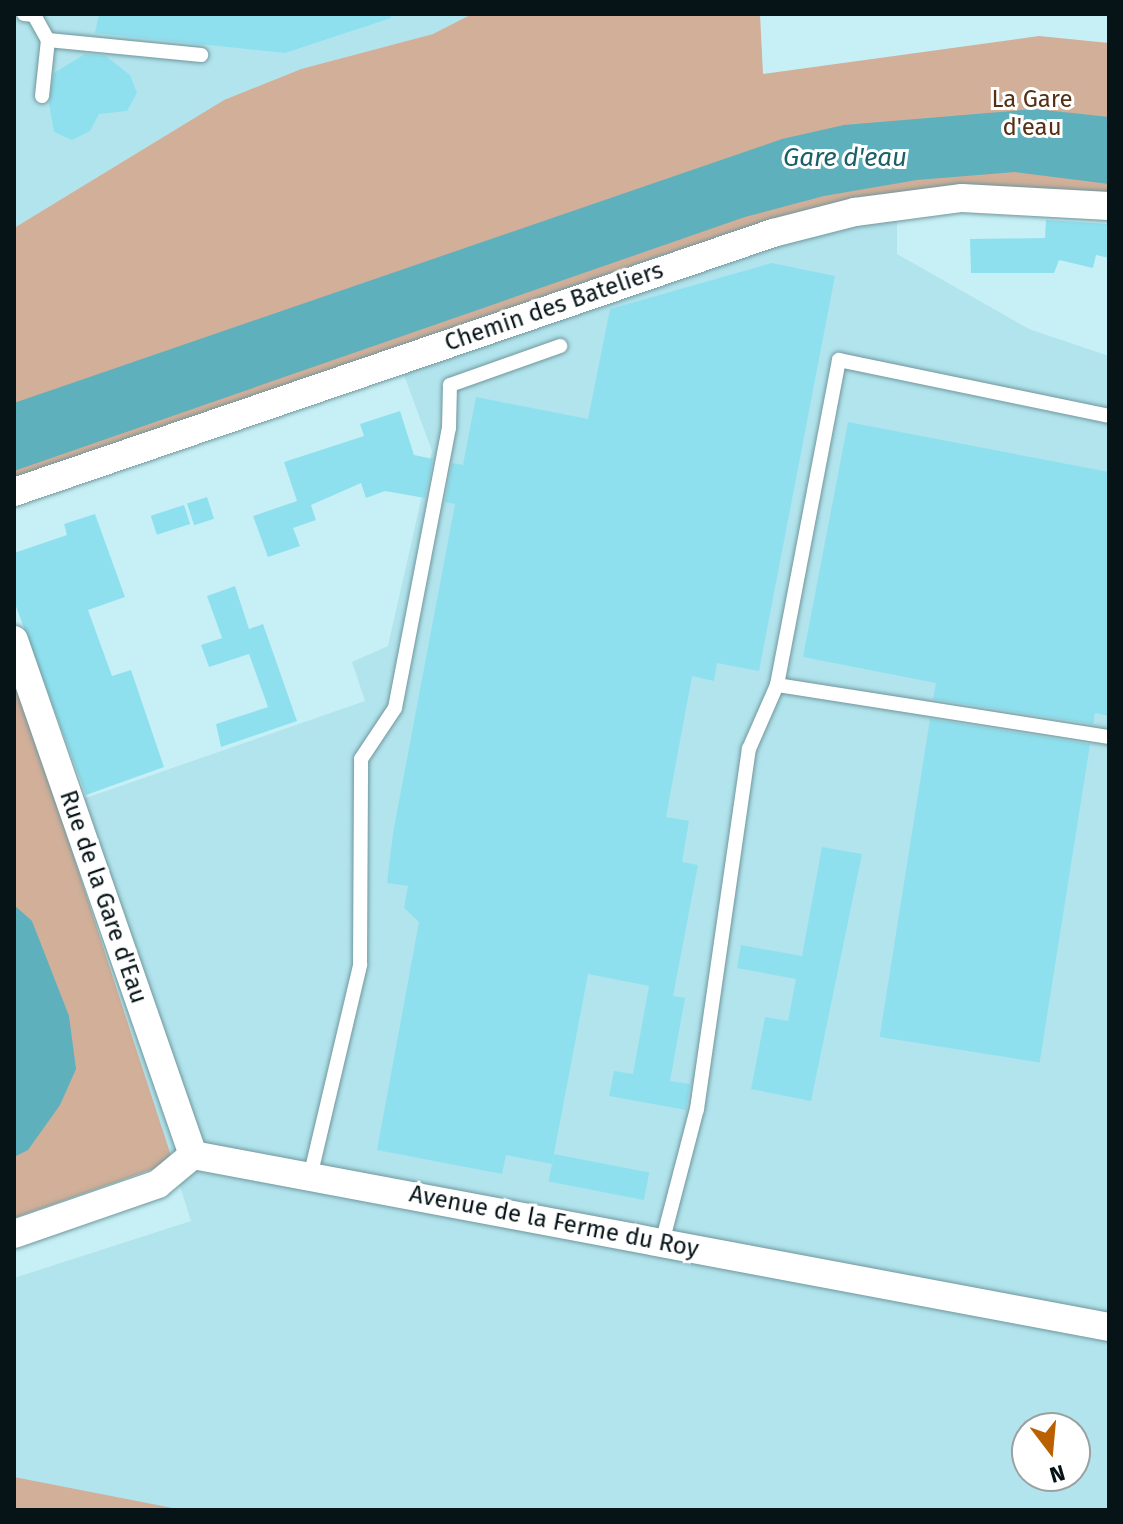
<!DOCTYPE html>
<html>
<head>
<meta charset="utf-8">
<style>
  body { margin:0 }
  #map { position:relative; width:1123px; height:1524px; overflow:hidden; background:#c7f0f6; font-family:"Fira Sans",sans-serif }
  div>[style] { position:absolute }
  .built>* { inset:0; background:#b2e4ed }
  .green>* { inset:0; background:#d1af99 }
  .water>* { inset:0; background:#5fb0bd }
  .building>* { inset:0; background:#8fe0ee; transform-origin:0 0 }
  .roads { filter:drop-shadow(0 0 2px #70979d) drop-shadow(0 0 2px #70979d) }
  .service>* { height:14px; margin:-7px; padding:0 7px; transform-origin:7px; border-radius:7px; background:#fff }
  .minor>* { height:28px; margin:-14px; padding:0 14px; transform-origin:14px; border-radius:14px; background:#fff }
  span { translate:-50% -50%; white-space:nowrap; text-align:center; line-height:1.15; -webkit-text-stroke:6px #fff; paint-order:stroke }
  .park-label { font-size:24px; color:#553014 }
  .street-label { font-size:24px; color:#061417 }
  .water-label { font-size:26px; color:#1b5f69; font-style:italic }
  .frame { position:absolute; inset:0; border:16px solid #061417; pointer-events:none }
  .north { position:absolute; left:1011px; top:1412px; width:80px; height:80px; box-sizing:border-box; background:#fff; border:2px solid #9ba1a2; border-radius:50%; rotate:164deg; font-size:22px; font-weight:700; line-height:32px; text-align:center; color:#061417 }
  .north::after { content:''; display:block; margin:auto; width:28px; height:36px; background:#bb6001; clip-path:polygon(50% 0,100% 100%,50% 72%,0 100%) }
</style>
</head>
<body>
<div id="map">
  <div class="built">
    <div style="clip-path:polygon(14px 14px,472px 14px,433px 34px,301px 69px,224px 100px,14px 228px)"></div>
    <div style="clip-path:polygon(evenodd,897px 198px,897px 254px,1029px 329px,1109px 356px,1109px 1510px,14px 1510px,14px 1278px,191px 1221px,60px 807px,365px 701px,352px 662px,388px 646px,432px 451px,394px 348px,660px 256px,810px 213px,897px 198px,1027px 1428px,1075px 1428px,1075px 1476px,1027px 1476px,1027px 1428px)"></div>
  </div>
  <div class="green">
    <div style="clip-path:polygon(472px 14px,760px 14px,763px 74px,1039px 36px,1109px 43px,1109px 198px,810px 213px,660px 256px,14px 481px,14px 228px,224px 100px,301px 69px,433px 34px)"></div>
    <div style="clip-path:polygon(14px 672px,173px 1162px,14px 1218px)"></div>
    <div style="clip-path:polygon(14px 1477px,183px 1510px,14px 1510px)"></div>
  </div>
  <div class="water">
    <div style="clip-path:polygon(1035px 109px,1109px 117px,1109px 184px,1015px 172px,917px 180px,824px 196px,745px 217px,14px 471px,14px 403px,782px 139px,844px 125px)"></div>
    <div style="clip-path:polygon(14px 905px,32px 921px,69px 1016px,76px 1069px,60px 1105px,28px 1150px,14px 1157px)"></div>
  </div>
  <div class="building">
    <div style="clip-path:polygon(99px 14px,391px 14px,391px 18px,285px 53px,95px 33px)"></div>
    <div style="clip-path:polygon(85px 54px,106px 56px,130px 75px,137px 93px,127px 111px,99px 114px,90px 131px,72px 140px,54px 132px,49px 103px,54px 73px)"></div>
    <div style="clip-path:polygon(1046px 220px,1109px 224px,1109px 258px,1096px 255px,1093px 268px,1059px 260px,1054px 273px,971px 273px,970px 239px,1045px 238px)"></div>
    <div style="clip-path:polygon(772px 263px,835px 276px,759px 671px,717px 663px,714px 681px,692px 676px,666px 817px,689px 821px,682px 862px,698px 865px,673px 996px,685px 998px,670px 1081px,690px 1084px,686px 1110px,609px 1096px,614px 1071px,633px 1074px,649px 986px,588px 974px,552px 1164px,506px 1155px,502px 1174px,377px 1150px,419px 922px,404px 908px,408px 886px,387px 883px,393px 833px,455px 504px,445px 502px,452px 463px,463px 465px,476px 397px,588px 419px,610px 309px)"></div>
    <div style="clip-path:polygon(400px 411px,414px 455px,433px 459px,425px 498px,385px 491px,366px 498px,361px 483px,311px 505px,316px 520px,293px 528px,300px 546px,268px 557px,253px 516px,297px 501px,284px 462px,364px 436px,360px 424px)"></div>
    <div style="clip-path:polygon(848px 422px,1109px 472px,1109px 716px,1095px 713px,1093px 724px,933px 699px,936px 683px,803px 657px)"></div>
    <div style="left:207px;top:497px;width:23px;height:21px;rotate:72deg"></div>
    <div style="left:184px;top:505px;width:20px;height:35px;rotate:72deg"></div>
    <div style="clip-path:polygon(95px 514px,125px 597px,88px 610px,112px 676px,131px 670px,164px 767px,86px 795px,14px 601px,14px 553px,67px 535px,64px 524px)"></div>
    <div style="clip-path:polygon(235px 586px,249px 629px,263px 624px,297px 721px,221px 747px,216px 724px,268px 707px,249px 654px,209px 667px,201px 645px,222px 638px,207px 596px)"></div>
    <div style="left:930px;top:719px;width:162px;height:322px;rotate:9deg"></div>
    <div style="clip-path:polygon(822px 847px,862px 854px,811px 1101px,751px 1089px,765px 1017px,788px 1021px,796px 979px,737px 968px,741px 945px,802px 956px)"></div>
    <div style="left:554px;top:1154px;width:97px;height:28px;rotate:11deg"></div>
  </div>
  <div class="roads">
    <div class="service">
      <div style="left:24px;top:14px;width:10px;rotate:6deg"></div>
      <div style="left:34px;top:15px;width:29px;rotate:61deg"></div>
      <div style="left:48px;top:40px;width:154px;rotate:5.6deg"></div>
      <div style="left:42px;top:96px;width:56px;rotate:-83.9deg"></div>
      <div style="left:777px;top:685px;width:336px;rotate:8.9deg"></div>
      <div style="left:310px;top:1177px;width:218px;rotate:-76.7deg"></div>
      <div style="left:360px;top:965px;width:206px;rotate:-89.7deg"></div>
      <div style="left:361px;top:759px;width:61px;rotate:-56.3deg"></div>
      <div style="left:395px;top:708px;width:285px;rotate:-79.1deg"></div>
      <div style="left:449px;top:428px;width:43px;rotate:-88.7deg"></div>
      <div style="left:450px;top:385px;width:117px;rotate:-19.5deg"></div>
      <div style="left:662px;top:1243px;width:138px;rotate:-75.4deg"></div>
      <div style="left:697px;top:1109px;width:364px;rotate:-81.8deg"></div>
      <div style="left:749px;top:749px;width:70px;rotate:-66.4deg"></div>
      <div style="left:777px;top:685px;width:331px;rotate:-79.2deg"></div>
      <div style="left:839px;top:360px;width:276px;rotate:11.7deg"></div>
    </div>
    <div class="minor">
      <div style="left:14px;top:492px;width:802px;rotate:-18.84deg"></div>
      <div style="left:773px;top:233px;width:85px;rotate:-14.4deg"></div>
      <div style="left:855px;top:212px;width:108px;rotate:-7.5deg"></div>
      <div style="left:962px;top:198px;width:147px;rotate:3.1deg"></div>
      <div style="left:14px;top:640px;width:545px;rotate:70.83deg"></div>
      <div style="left:193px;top:1155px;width:932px;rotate:10.63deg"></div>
      <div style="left:14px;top:1234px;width:152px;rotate:-19.1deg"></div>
      <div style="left:158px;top:1184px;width:45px;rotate:-39.6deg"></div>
    </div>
  </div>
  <div class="park-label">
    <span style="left:1032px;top:114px">La Gare<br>d'eau</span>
  </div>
  <div class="street-label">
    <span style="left:554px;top:307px;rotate:-19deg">Chemin des Bateliers</span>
    <span style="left:103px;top:897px;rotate:71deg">Rue de la Gare d'Eau</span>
    <span style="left:554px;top:1222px;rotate:11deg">Avenue de la Ferme du Roy</span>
  </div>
  <div class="water-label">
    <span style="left:845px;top:158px">Gare d'eau</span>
  </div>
  <div class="frame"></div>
  <div class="north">N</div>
</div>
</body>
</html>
